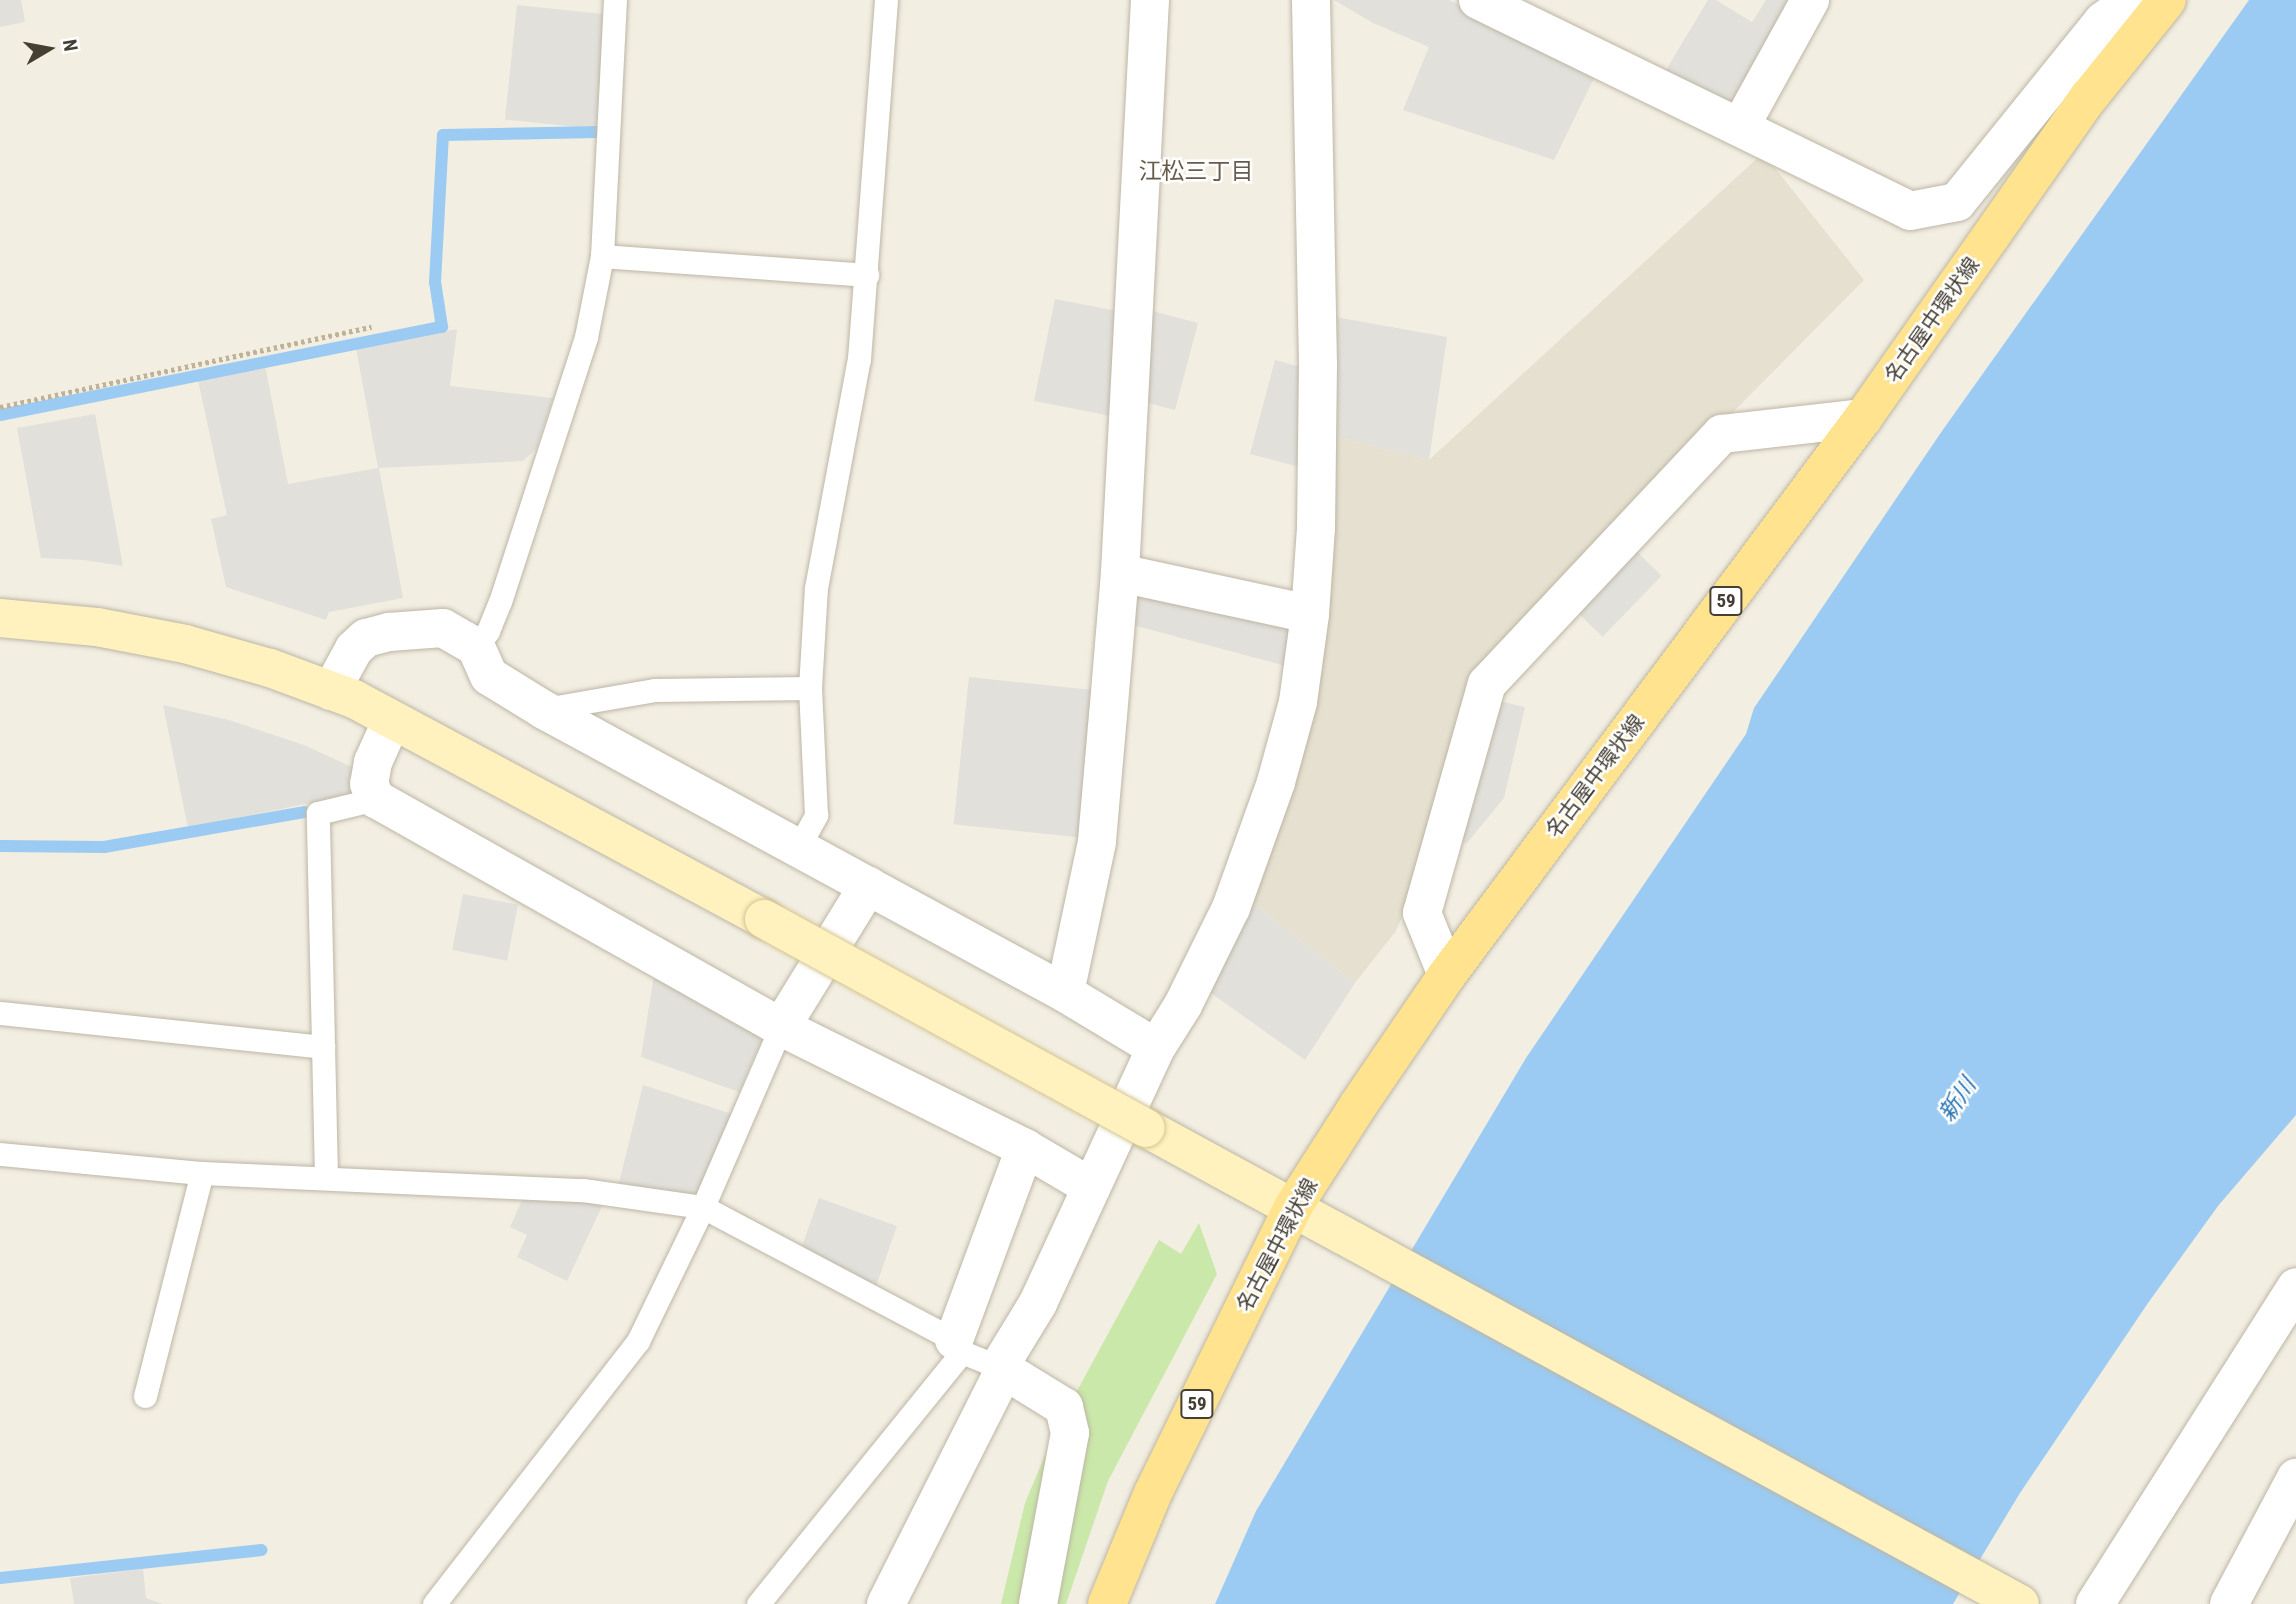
<!DOCTYPE html>
<html>
<head>
<meta charset="utf-8">
<style>
  body { margin:0 }
  #map { position:relative; width:2296px; height:1604px; overflow:hidden; background:#f2eee2; font-family:"Roboto Condensed","Noto Sans JP",sans-serif }
  div>[style] { position:absolute }
  .residential>* { inset:0; background:#e6e0d0 }
  .green>* { inset:0; background:#cae8a9 }
  .parking>* { inset:0; background:#e2e0db; transform-origin:0 0 }
  .water>* { inset:0; background:#9bcbf2 }
  .stream>* { height:12px; margin:-6px; padding:0 6px; transform-origin:6px; border-radius:6px; background:#9bcbf2 }
  .path>* { height:4.5px; margin-top:-2.25px; transform-origin:0; background:repeating-linear-gradient(90deg,#c0b296 0 3.5px,transparent 0 7px) }
  .roads { filter:drop-shadow(0 0 2px #bdb6a5) drop-shadow(0 0 2px #bdb6a5) }
  .lane>* { height:23px; margin:-11.5px; padding:0 11.5px; transform-origin:11.5px; border-radius:11.5px; background:#fff }
  .street>* { height:38px; margin:-19px; padding:0 19px; transform-origin:19px; border-radius:19px; background:#fff }
  .secondary>* { height:38px; margin:-19px; padding:0 19px; transform-origin:19px; border-radius:19px; background:#fff2bf }
  .primary>* { height:38px; margin:-19px; padding:0 19px; transform-origin:19px; border-radius:19px; background:#ffe38e }
  .bridges { filter:drop-shadow(0 0 2px #d4c490) drop-shadow(0 0 2px #d4c490) }
  .secondary-bridge>* { height:38px; margin:-19px; padding:0 19px; transform-origin:19px; border-radius:19px; background:#fff2bf }
  span { translate:-50% -50%; white-space:nowrap; text-align:center; line-height:1.15; -webkit-text-stroke:5px #fff; paint-order:stroke }
  .shield-label span { padding:2px 5px; background:#fff; border:2px solid; border-radius:5px; -webkit-text-stroke-width:0 }
  .shield-label { font-size:19px; color:#443e33; font-weight:700 }
  .street-label { font-size:21px; color:#443e33 }
  .neighbourhood-label { font-size:23px; color:#675c4a }
  .water-label { font-size:23px; color:#2973b2; font-style:italic }
  .north { position:absolute; left:14px; top:14px; width:70px; height:70px; -webkit-text-stroke:5px #fff; paint-order:stroke; rotate:80deg; font-size:19px; font-weight:700; line-height:28px; text-align:center; color:#443e33 }
  .north::after { content:''; display:block; margin:auto; width:24px; height:32px; background:#443e33; clip-path:polygon(50% 0,100% 100%,50% 72%,0 100%) }
</style>
</head>
<body>
<div id="map">
  <div class="residential">
    <div style="clip-path:polygon(1763px 153px,1864px 280px,1473px 674px,1402px 917px,1396px 931px,1355px 983px,1249px 900px,1332px 436px,1429px 460px)"></div>
  </div>
  <div class="green">
    <div style="clip-path:polygon(1199px 1223px,1217px 1274px,1108px 1481px,1066px 1604px,1058px 1604px,1081px 1426px,1071px 1402px,1159px 1240px,1181px 1254px)"></div>
    <div style="clip-path:polygon(1048px 1448px,1025px 1604px,1001px 1604px,1025px 1503px)"></div>
  </div>
  <div class="parking">
    <div style="clip-path:polygon(0 0,21px 0,25px 22px,0 27px)"></div>
    <div style="clip-path:polygon(1334px 0,1449px 0,1598px 70px,1554px 160px,1403px 110px,1429px 47px,1373px 23px)"></div>
    <div style="clip-path:polygon(1708px 0,1716px 0,1752px 22px,1766px 0,1799px 0,1735px 106px,1663px 75px)"></div>
    <div style="left:517px;top:5px;width:91px;height:115px;rotate:6deg"></div>
    <div style="clip-path:polygon(1055px 299px,1117px 311px,1111px 416px,1034px 401px)"></div>
    <div style="clip-path:polygon(1144px 309px,1198px 323px,1175px 410px,1140px 401px)"></div>
    <div style="clip-path:polygon(1330px 316px,1447px 337px,1429px 460px,1332px 436px)"></div>
    <div style="clip-path:polygon(457px 329px,450px 386px,553px 398px,536px 449px,523px 461px,379px 468px,403px 598px,329px 612px,326px 620px,226px 587px,211px 519px,227px 515px,198px 380px,265px 365px,288px 484px,378px 468px,356px 348px)"></div>
    <div style="clip-path:polygon(1275px 360px,1309px 369px,1307px 469px,1250px 454px)"></div>
    <div style="clip-path:polygon(95px 414px,123px 566px,83px 560px,41px 558px,17px 428px)"></div>
    <div style="left:1635px;top:550px;width:37px;height:85px;rotate:44deg"></div>
    <div style="left:1130px;top:586px;width:173px;height:37px;rotate:15deg"></div>
    <div style="left:969px;top:677px;width:127px;height:148px;rotate:6deg"></div>
    <div style="clip-path:polygon(1495px 700px,1525px 707px,1504px 798px,1467px 843px,1462px 842px)"></div>
    <div style="clip-path:polygon(163px 705px,229px 720px,304px 745px,354px 768px,359px 793px,188px 828px)"></div>
    <div style="left:463px;top:894px;width:56px;height:57px;rotate:11deg"></div>
    <div style="clip-path:polygon(1249px 900px,1355px 983px,1305px 1060px,1208px 991px)"></div>
    <div style="clip-path:polygon(655px 969px,754px 1022px,761px 1042px,739px 1092px,641px 1057px)"></div>
    <div style="clip-path:polygon(643px 1085px,732px 1114px,695px 1197px,619px 1183px)"></div>
    <div style="clip-path:polygon(524px 1196px,604px 1202px,567px 1281px,517px 1257px,527px 1235px,510px 1227px)"></div>
    <div style="clip-path:polygon(819px 1198px,897px 1226px,875px 1289px,801px 1249px)"></div>
    <div style="clip-path:polygon(143px 1569px,146px 1598px,163px 1604px,74px 1604px,70px 1578px)"></div>
  </div>
  <div class="water">
    <div style="clip-path:polygon(2249px 0,2296px 0,2296px 1115px,2218px 1206px,2148px 1303px,2020px 1493px,1953px 1604px,1215px 1604px,1256px 1511px,1526px 1058px,1746px 734px,1754px 708px,1942px 431px)"></div>
  </div>
  <div class="stream">
    <div style="left:0;top:415px;width:451px;rotate:-11.3deg"></div>
    <div style="left:442px;top:327px;width:46px;rotate:-98.8deg"></div>
    <div style="left:435px;top:282px;width:147px;rotate:-86.9deg"></div>
    <div style="left:443px;top:135px;width:156px;rotate:-1.1deg"></div>
    <div style="left:0;top:846px;width:104px;rotate:0.6deg"></div>
    <div style="left:104px;top:847px;width:203px;rotate:-9.9deg"></div>
    <div style="left:0;top:1578px;width:263px;rotate:-6.1deg"></div>
  </div>
  <div class="path">
    <div style="left:0;top:407px;width:380px;rotate:-12.2deg"></div>
  </div>
  <div class="roads">
    <div class="lane">
      <div style="left:602px;top:256px;width:266px;rotate:4.1deg"></div>
      <div style="left:476px;top:647px;width:20px;rotate:-53deg"></div>
      <div style="left:488px;top:631px;width:31px;rotate:-68deg"></div>
      <div style="left:500px;top:602px;width:279px;rotate:-72deg"></div>
      <div style="left:586px;top:337px;width:83px;rotate:-78.8deg"></div>
      <div style="left:602px;top:256px;width:256px;rotate:-87.1deg"></div>
      <div style="left:545px;top:709px;width:112px;rotate:-9.8deg"></div>
      <div style="left:655px;top:690px;width:155px;rotate:-0.7deg"></div>
      <div style="left:798px;top:848px;width:38px;rotate:-61deg"></div>
      <div style="left:816px;top:815px;width:127px;rotate:-92.7deg"></div>
      <div style="left:810px;top:688px;width:100px;rotate:-86.6deg"></div>
      <div style="left:816px;top:588px;width:233px;rotate:-79.4deg"></div>
      <div style="left:859px;top:359px;width:360px;rotate:-85.7deg"></div>
      <div style="left:0;top:1013px;width:325px;rotate:6deg"></div>
      <div style="left:0;top:1154px;width:203px;rotate:5.4deg"></div>
      <div style="left:202px;top:1173px;width:381px;rotate:2.6deg"></div>
      <div style="left:583px;top:1190px;width:121px;rotate:8.1deg"></div>
      <div style="left:703px;top:1207px;width:284px;rotate:27.9deg"></div>
      <div style="left:954px;top:1340px;width:14px;rotate:56deg"></div>
      <div style="left:962px;top:1352px;width:40px;rotate:22deg"></div>
      <div style="left:326px;top:1177px;width:364px;rotate:-91.3deg"></div>
      <div style="left:318px;top:813px;width:60px;rotate:-13.6deg"></div>
      <div style="left:145px;top:1396px;width:230px;rotate:-75.7deg"></div>
      <div style="left:434px;top:1604px;width:333px;rotate:-52.2deg"></div>
      <div style="left:638px;top:1341px;width:149px;rotate:-64.1deg"></div>
      <div style="left:703px;top:1207px;width:196px;rotate:-66.6deg"></div>
      <div style="left:758px;top:1604px;width:324px;rotate:-51deg"></div>
    </div>
    <div class="street">
      <div style="left:1150px;top:0;width:574px;rotate:93deg"></div>
      <div style="left:1120px;top:573px;width:143px;rotate:94.8deg"></div>
      <div style="left:1108px;top:715px;width:127px;rotate:95deg"></div>
      <div style="left:1097px;top:842px;width:154px;rotate:102deg"></div>
      <div style="left:1065px;top:993px;width:106px;rotate:31.1deg"></div>
      <div style="left:1156px;top:1048px;width:51px;rotate:-57.9deg"></div>
      <div style="left:1183px;top:1005px;width:108px;rotate:-63.7deg"></div>
      <div style="left:1231px;top:908px;width:134px;rotate:-70.3deg"></div>
      <div style="left:1276px;top:782px;width:83px;rotate:-74.6deg"></div>
      <div style="left:1298px;top:702px;width:89px;rotate:-82.2deg"></div>
      <div style="left:1310px;top:614px;width:86px;rotate:-86deg"></div>
      <div style="left:1316px;top:528px;width:163px;rotate:-89.3deg"></div>
      <div style="left:1318px;top:365px;width:365px;rotate:-91.1deg"></div>
      <div style="left:1478px;top:0;width:481px;rotate:26deg"></div>
      <div style="left:1910px;top:211px;width:48px;rotate:-10.8deg"></div>
      <div style="left:1957px;top:202px;width:233px;rotate:-51.1deg"></div>
      <div style="left:2103px;top:21px;width:36px;rotate:-36deg"></div>
      <div style="left:1740px;top:127px;width:145px;rotate:-61.1deg"></div>
      <div style="left:1120px;top:573px;width:194px;rotate:12.2deg"></div>
      <div style="left:331px;top:691px;width:48px;rotate:-61.3deg"></div>
      <div style="left:354px;top:649px;width:16px;rotate:-43deg"></div>
      <div style="left:366px;top:638px;width:24px;rotate:-15deg"></div>
      <div style="left:389px;top:632px;width:54px;rotate:-4.2deg"></div>
      <div style="left:443px;top:628px;width:38px;rotate:30deg"></div>
      <div style="left:476px;top:647px;width:32px;rotate:66deg"></div>
      <div style="left:489px;top:676px;width:65px;rotate:31.7deg"></div>
      <div style="left:544px;top:710px;width:593px;rotate:28.51deg"></div>
      <div style="left:392px;top:720px;width:46px;rotate:114.3deg"></div>
      <div style="left:373px;top:762px;width:22px;rotate:100deg"></div>
      <div style="left:369px;top:784px;width:17px;rotate:65deg"></div>
      <div style="left:376px;top:799px;width:465px;rotate:29.4deg"></div>
      <div style="left:781px;top:1027px;width:272px;rotate:26.4deg"></div>
      <div style="left:1025px;top:1148px;width:77px;rotate:30.6deg"></div>
      <div style="left:1447px;top:975px;width:67px;rotate:-112deg"></div>
      <div style="left:1422px;top:913px;width:238px;rotate:-74.2deg"></div>
      <div style="left:1487px;top:684px;width:343px;rotate:-46.8deg"></div>
      <div style="left:1722px;top:434px;width:142px;rotate:-6.5deg"></div>
      <div style="left:781px;top:1027px;width:166px;rotate:-58.3deg"></div>
      <div style="left:954px;top:1340px;width:205px;rotate:-69.7deg"></div>
      <div style="left:886px;top:1604px;width:262px;rotate:-63.2deg"></div>
      <div style="left:1038px;top:1604px;width:174px;rotate:-79.4deg"></div>
      <div style="left:1070px;top:1433px;width:27px;rotate:-103deg"></div>
      <div style="left:1064px;top:1407px;width:76px;rotate:-148.4deg"></div>
      <div style="left:999px;top:1367px;width:75px;rotate:-58.6deg"></div>
      <div style="left:1038px;top:1303px;width:281px;rotate:-65.2deg"></div>
      <div style="left:2095px;top:1604px;width:375px;rotate:-57.6deg"></div>
      <div style="left:2229px;top:1604px;width:143px;rotate:-62deg"></div>
    </div>
    <div class="secondary">
      <div style="left:0;top:618px;width:97px;rotate:5.3deg"></div>
      <div style="left:97px;top:627px;width:90px;rotate:10.9deg"></div>
      <div style="left:185px;top:644px;width:88px;rotate:15.8deg"></div>
      <div style="left:270px;top:668px;width:90px;rotate:20.3deg"></div>
      <div style="left:354px;top:699px;width:465px;rotate:28.2deg"></div>
      <div style="left:1146px;top:1128px;width:995px;rotate:28.57deg"></div>
    </div>
    <div class="primary">
      <div style="left:1107px;top:1604px;width:120px;rotate:-67.5deg"></div>
      <div style="left:1153px;top:1493px;width:318px;rotate:-63.9deg"></div>
      <div style="left:1293px;top:1207px;width:122px;rotate:-57.3deg"></div>
      <div style="left:1359px;top:1104px;width:156px;rotate:-55.7deg"></div>
      <div style="left:1447px;top:975px;width:695px;rotate:-53.25deg"></div>
      <div style="left:1863px;top:418px;width:393px;rotate:-54.9deg"></div>
      <div style="left:2089px;top:97px;width:124px;rotate:-51.2deg"></div>
    </div>
  </div>
  <div class="bridges">
    <div class="secondary-bridge">
      <div style="left:764px;top:919px;width:435px;rotate:28.7deg"></div>
    </div>
  </div>
  <div class="shield-label">
    <span style="left:1726px;top:601px">59</span>
    <span style="left:1197px;top:1404px">59</span>
  </div>
  <div class="street-label">
    <span style="left:1932px;top:320px;rotate:-55deg">名古屋中環状線</span>
    <span style="left:1595px;top:776px;rotate:-53deg">名古屋中環状線</span>
    <span style="left:1277px;top:1245px;rotate:-62deg">名古屋中環状線</span>
  </div>
  <div class="neighbourhood-label">
    <span style="left:1196px;top:172px">江松三丁目</span>
  </div>
  <div class="water-label">
    <span style="left:1958px;top:1100px;rotate:-56deg">新川</span>
  </div>
  <div class="north">N</div>
</div>
</body>
</html>
